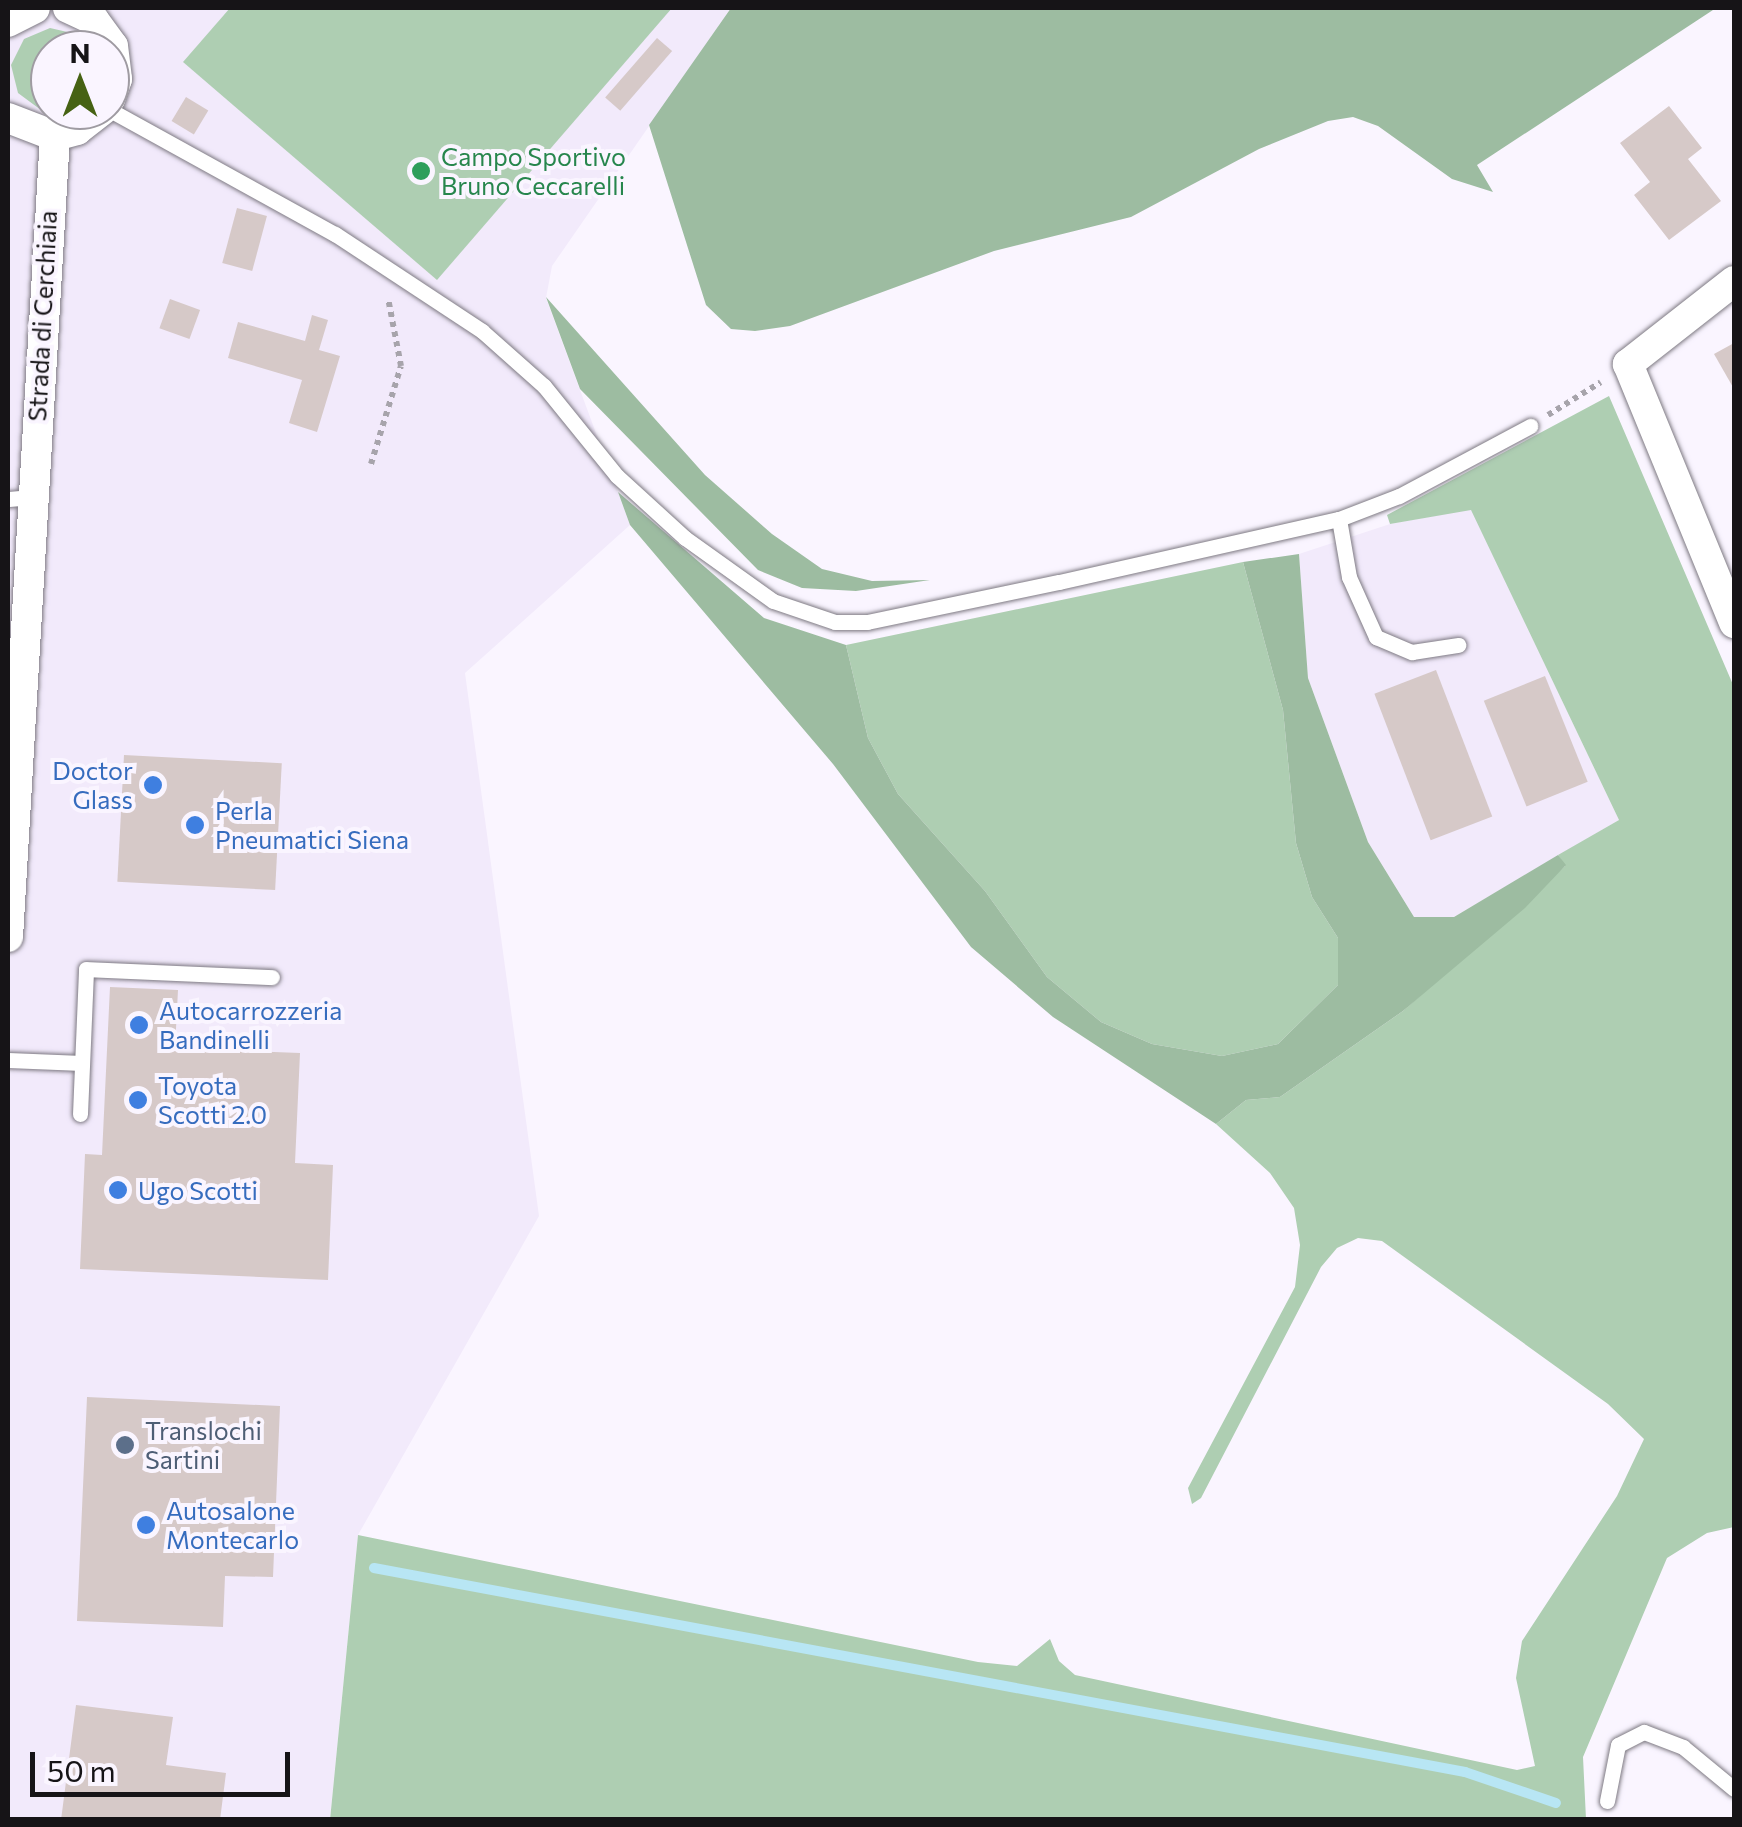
<!DOCTYPE html>
<html>
<head>
<meta charset="utf-8">
<style>
  body { margin:0 }
  #map { position:relative; width:1742px; height:1827px; overflow:hidden; background:#faf5ff; font-family:Commissioner,sans-serif }
  div>[style] { position:absolute }
  .built>* { inset:0; background:#f2eafb }
  .green>* { inset:0; background:#aeceb2 }
  .forest>* { inset:0; background:#9dbca1 }
  .stream>* { height:10px; margin:-5px; padding:0 5px; transform-origin:5px; border-radius:5px; background:#b8e6f4 }
  .building>* { inset:0; background:#d6c9c8; transform-origin:0 0 }
  .path>* { height:6px; margin-top:-3px; transform-origin:0; background:repeating-linear-gradient(90deg,#a7a4ab 0 5px,transparent 0 10px) }
  .roads { filter:drop-shadow(0 0 2px #7e7a83) drop-shadow(0 0 2px #7e7a83) }
  .lane>* { height:15px; margin:-7.5px; padding:0 7.5px; transform-origin:7.5px; border-radius:7.5px; background:#fff }
  .street>* { height:30px; margin:-15px; padding:0 15px; transform-origin:15px; border-radius:15px; background:#fff }
  .dots>* { width:28px; height:28px; translate:-50% -50%; box-sizing:border-box; border:5px solid #faf5ff; border-radius:50% }
  span { translate:-50% -50%; white-space:nowrap; text-align:center; line-height:1.15; -webkit-text-stroke:8px #faf5ff; paint-order:stroke }
  .leisure-label { font-size:25px; color:#27864d }
  .left { translate:0 -50%; text-align:left }
  .street-label { font-size:25px; color:#161417 }
  .shop-label { font-size:25px; color:#366cbe }
  .right { translate:-100% -50%; text-align:right }
  .service-label { font-size:25px; color:#4e5e75 }
  .frame { position:absolute; inset:0; border:10px solid #161417; pointer-events:none }
  .north { position:absolute; left:30px; top:30px; width:100px; height:100px; box-sizing:border-box; background:#faf5ff; border:2px solid #9f9ba2; border-radius:50%; rotate:0deg; font-size:28px; font-weight:700; line-height:40px; text-align:center; color:#161417 }
  .north::after { content:''; display:block; margin:auto; width:35px; height:45px; background:#466213; clip-path:polygon(50% 0,100% 100%,50% 72%,0 100%) }
  .scale { position:absolute; left:30px; top:1752px; width:260px; height:45px; box-sizing:border-box; border:5px solid #161417; border-top:0; padding-left:12px; font-size:30px; line-height:35px; white-space:nowrap; color:#161417; -webkit-text-stroke:8px #faf5ff; paint-order:stroke }
</style>
</head>
<body>
<div id="map">
  <div class="built">
    <div style="clip-path:polygon(evenodd,8px 8px,731px 8px,552px 266px,546px 298px,630px 525px,465px 673px,539px 1216px,358px 1535px,330px 1819px,8px 1820px,8px 8px,50px 50px,110px 50px,110px 110px,50px 110px,50px 50px)"></div>
    <div style="clip-path:polygon(1471px 509px,1619px 820px,1454px 917px,1414px 917px,1368px 842px,1308px 678px,1299px 554px,1390px 524px)"></div>
  </div>
  <div class="green">
    <div style="clip-path:polygon(230px 8px,672px 8px,437px 280px,183px 62px)"></div>
    <div style="clip-path:polygon(50px 28px,76px 34px,90px 50px,50px 50px,50px 110px,64px 110px,55px 112px,41px 110px,18px 93px,11px 65px,24px 39px)"></div>
    <div style="clip-path:polygon(1609px 396px,1734px 687px,1734px 1527px,1707px 1533px,1667px 1558px,1583px 1757px,1586px 1819px,330px 1820px,358px 1535px,978px 1662px,1017px 1666px,1050px 1639px,1059px 1661px,1075px 1675px,1517px 1770px,1535px 1766px,1516px 1678px,1522px 1641px,1617px 1496px,1644px 1439px,1608px 1404px,1382px 1241px,1358px 1238px,1337px 1248px,1321px 1267px,1201px 1498px,1192px 1504px,1188px 1488px,1295px 1287px,1300px 1245px,1294px 1208px,1270px 1173px,1216px 1124px,1246px 1100px,1280px 1097px,1403px 1011px,1565px 866px,1558px 855px,1619px 820px,1471px 510px,1390px 524px,1387px 515px)"></div>
    <div style="clip-path:polygon(1243px 562px,1283px 710px,1296px 843px,1312px 897px,1338px 938px,1338px 985px,1278px 1044px,1222px 1056px,1152px 1044px,1101px 1022px,1047px 977px,985px 891px,898px 794px,868px 738px,846px 645px)"></div>
  </div>
  <div class="forest">
    <div style="clip-path:polygon(731px 8px,1716px 8px,1477px 165px,1493px 192px,1452px 179px,1378px 126px,1353px 117px,1328px 121px,1259px 149px,1131px 217px,994px 251px,790px 326px,755px 331px,731px 329px,706px 305px,649px 125px)"></div>
    <div style="clip-path:polygon(546px 297px,705px 475px,772px 534px,822px 569px,872px 581px,930px 580px,856px 591px,802px 588px,758px 570px,580px 389px)"></div>
    <div style="clip-path:polygon(618px 492px,764px 618px,846px 645px,868px 738px,898px 794px,985px 891px,1047px 977px,1101px 1022px,1152px 1044px,1222px 1056px,1278px 1044px,1338px 985px,1338px 938px,1312px 897px,1296px 843px,1283px 710px,1243px 562px,1299px 554px,1308px 678px,1368px 842px,1414px 917px,1454px 917px,1558px 855px,1566px 865px,1525px 908px,1403px 1011px,1280px 1097px,1246px 1100px,1216px 1124px,1053px 1017px,971px 947px,833px 764px,630px 525px)"></div>
  </div>
  <div class="stream">
    <div style="left:374px;top:1568px;width:1110px;rotate:10.59deg"></div>
    <div style="left:1465px;top:1772px;width:96px;rotate:18.8deg"></div>
  </div>
  <div class="building">
    <div style="left:657px;top:38px;width:20px;height:79px;rotate:41deg"></div>
    <div style="left:186px;top:97px;width:26px;height:28px;rotate:31deg"></div>
    <div style="clip-path:polygon(1669px 106px,1702px 148px,1688px 159px,1721px 201px,1669px 240px,1634px 195px,1650px 182px,1620px 143px)"></div>
    <div style="left:237px;top:208px;width:31px;height:57px;rotate:15deg"></div>
    <div style="left:170px;top:299px;width:32px;height:31px;rotate:20deg"></div>
    <div style="clip-path:polygon(312px 315px,328px 320px,319px 350px,340px 356px,317px 432px,289px 423px,302px 380px,228px 358px,238px 322px,305px 341px)"></div>
    <div style="clip-path:polygon(1734px 343px,1734px 389px,1714px 354px)"></div>
    <div style="left:1436px;top:670px;width:157px;height:66px;rotate:69deg"></div>
    <div style="left:1545px;top:676px;width:114px;height:66px;rotate:68deg"></div>
    <div style="left:124px;top:755px;width:158px;height:127px;rotate:3deg"></div>
    <div style="clip-path:polygon(110px 987px,178px 990px,175px 1048px,300px 1053px,295px 1163px,333px 1165px,328px 1280px,80px 1269px,85px 1154px,102px 1155px)"></div>
    <div style="clip-path:polygon(87px 1397px,280px 1406px,273px 1577px,225px 1576px,223px 1627px,77px 1621px)"></div>
    <div style="clip-path:polygon(76px 1705px,173px 1717px,166px 1765px,226px 1773px,220px 1820px,61px 1820px)"></div>
  </div>
  <div class="path">
    <div style="left:1548px;top:415px;width:62px;rotate:-31.9deg"></div>
    <div style="left:371px;top:464px;width:102px;rotate:-73deg"></div>
    <div style="left:401px;top:366px;width:69px;rotate:-100.8deg"></div>
  </div>
  <div class="roads">
    <div class="lane">
      <div style="left:110px;top:110px;width:257px;rotate:28.9deg"></div>
      <div style="left:335px;top:234px;width:176px;rotate:33.4deg"></div>
      <div style="left:482px;top:331px;width:83px;rotate:41.6deg"></div>
      <div style="left:544px;top:386px;width:116px;rotate:51deg"></div>
      <div style="left:617px;top:476px;width:92px;rotate:42.4deg"></div>
      <div style="left:685px;top:538px;width:108px;rotate:35.6deg"></div>
      <div style="left:773px;top:601px;width:65px;rotate:18.7deg"></div>
      <div style="left:835px;top:622px;width:32px"></div>
      <div style="left:867px;top:622px;width:196px;rotate:-11.8deg"></div>
      <div style="left:1059px;top:582px;width:287px;rotate:-12.7deg"></div>
      <div style="left:1339px;top:519px;width:64px;rotate:-21deg"></div>
      <div style="left:1399px;top:496px;width:149px;rotate:-28.1deg"></div>
      <div style="left:8px;top:499px;width:24px;rotate:-5deg"></div>
      <div style="left:1339px;top:519px;width:59px;rotate:80.2deg"></div>
      <div style="left:1349px;top:577px;width:66px;rotate:65.8deg"></div>
      <div style="left:1376px;top:637px;width:39px;rotate:23deg"></div>
      <div style="left:1412px;top:652px;width:47px;rotate:-8.7deg"></div>
      <div style="left:8px;top:1060px;width:74px;rotate:2.3deg"></div>
      <div style="left:80px;top:1114px;width:145px;rotate:-87.6deg"></div>
      <div style="left:86px;top:969px;width:186px;rotate:2.5deg"></div>
      <div style="left:1607px;top:1801px;width:57px;rotate:-78.9deg"></div>
      <div style="left:1618px;top:1745px;width:29px;rotate:-27deg"></div>
      <div style="left:1644px;top:1732px;width:42px;rotate:21deg"></div>
      <div style="left:1683px;top:1747px;width:66px;rotate:39.5deg"></div>
    </div>
    <div class="street">
      <div style="left:68px;top:8px;width:29px;rotate:25deg"></div>
      <div style="left:94px;top:20px;width:32px;rotate:54deg"></div>
      <div style="left:113px;top:46px;width:33px;rotate:83deg"></div>
      <div style="left:117px;top:79px;width:21px;rotate:109deg"></div>
      <div style="left:8px;top:22px;width:30px;rotate:-27deg"></div>
      <div style="left:8px;top:118px;width:50px;rotate:21deg"></div>
      <div style="left:55px;top:136px;width:23px;rotate:-15deg"></div>
      <div style="left:77px;top:130px;width:33px;rotate:-38deg"></div>
      <div style="left:1734px;top:281px;width:135px;rotate:141.9deg"></div>
      <div style="left:1628px;top:364px;width:280px;rotate:67.7deg"></div>
      <div style="left:8px;top:937px;width:802px;rotate:-86.64deg"></div>
    </div>
  </div>
  <div class="dots">
    <div style="left:421px;top:171px;background:#2e9e5b"></div>
    <div style="left:153px;top:785px;background:#3f7fe0"></div>
    <div style="left:195px;top:825px;background:#3f7fe0"></div>
    <div style="left:139px;top:1025px;background:#3f7fe0"></div>
    <div style="left:138px;top:1100px;background:#3f7fe0"></div>
    <div style="left:118px;top:1190px;background:#3f7fe0"></div>
    <div style="left:125px;top:1445px;background:#5c6f8a"></div>
    <div style="left:146px;top:1525px;background:#3f7fe0"></div>
  </div>
  <div class="leisure-label">
    <span class="left" style="left:441px;top:171px">Campo Sportivo<br>Bruno Ceccarelli</span>
  </div>
  <div class="street-label">
    <span style="left:42px;top:316px;rotate:-87deg">Strada di Cerchiaia</span>
  </div>
  <div class="shop-label">
    <span class="right" style="left:133px;top:785px">Doctor<br>Glass</span>
    <span class="left" style="left:215px;top:825px">Perla<br>Pneumatici Siena</span>
    <span class="left" style="left:159px;top:1025px">Autocarrozzeria<br>Bandinelli</span>
    <span class="left" style="left:158px;top:1100px">Toyota<br>Scotti 2.0</span>
    <span class="left" style="left:138px;top:1190px">Ugo Scotti</span>
    <span class="left" style="left:166px;top:1525px">Autosalone<br>Montecarlo</span>
  </div>
  <div class="service-label">
    <span class="left" style="left:145px;top:1445px">Translochi<br>Sartini</span>
  </div>
  <div class="frame"></div>
  <div class="north">N</div>
  <div class="scale">50 m</div>
</div>
</body>
</html>
